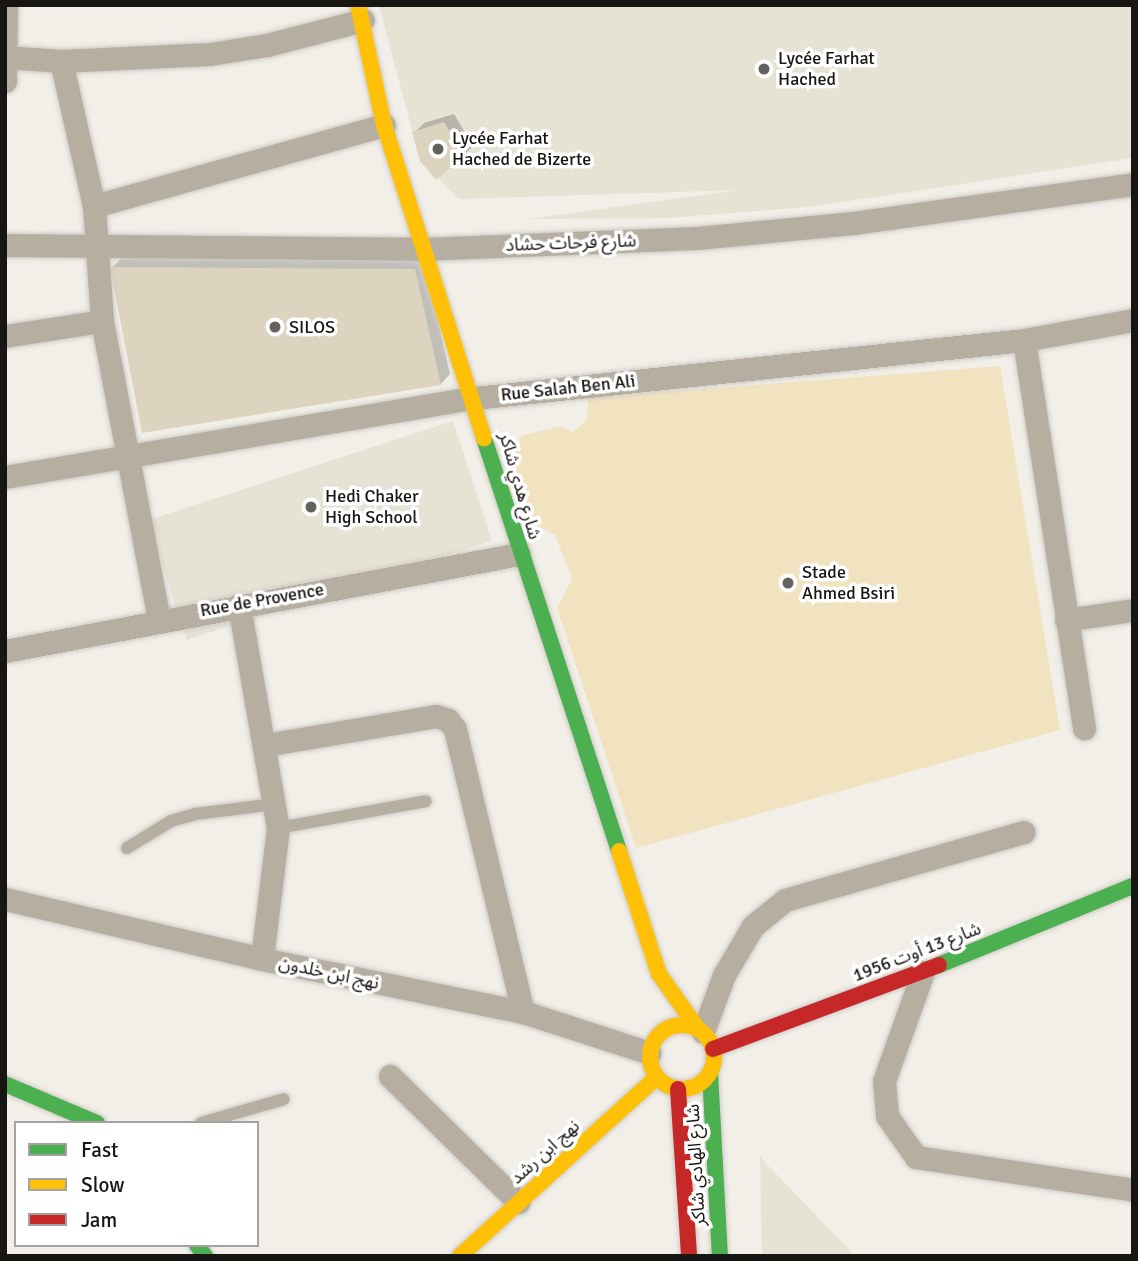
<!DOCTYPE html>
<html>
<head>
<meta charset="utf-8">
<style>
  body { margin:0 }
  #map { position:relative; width:1138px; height:1261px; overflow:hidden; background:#f2efe8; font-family:Signika,"Noto Sans Arabic",sans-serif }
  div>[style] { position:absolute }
  .built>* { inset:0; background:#e6e2d4; transform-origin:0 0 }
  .green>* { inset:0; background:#f1e3c0 }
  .shadow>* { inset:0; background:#0003 }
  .building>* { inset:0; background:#dcd4bf }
  .roads { filter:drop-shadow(0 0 2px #cecbc7) drop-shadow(0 0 2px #cecbc7) }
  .lane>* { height:12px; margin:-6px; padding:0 6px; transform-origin:6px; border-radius:6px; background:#b6afa1 }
  .street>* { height:23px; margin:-11.5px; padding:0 11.5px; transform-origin:11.5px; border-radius:11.5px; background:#b6afa1 }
  .fast>* { height:16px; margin:-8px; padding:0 8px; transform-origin:8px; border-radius:8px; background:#4caf50 }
  .slow>* { height:16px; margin:-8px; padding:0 8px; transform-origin:8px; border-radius:8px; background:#ffc107 }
  .slow>.ring { margin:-8px; padding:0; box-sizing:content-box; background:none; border:16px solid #ffc107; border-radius:50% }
  .jam>* { height:16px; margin:-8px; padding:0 8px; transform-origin:8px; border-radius:8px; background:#c62828 }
  .dots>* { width:19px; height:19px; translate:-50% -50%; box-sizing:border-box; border:4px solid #fff; border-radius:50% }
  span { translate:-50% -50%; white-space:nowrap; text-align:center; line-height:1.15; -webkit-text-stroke:7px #fff; paint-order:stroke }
  .poi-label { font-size:18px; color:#181612 }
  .left { translate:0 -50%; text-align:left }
  .street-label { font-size:18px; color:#181612 }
  .frame { position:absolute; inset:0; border:7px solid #181612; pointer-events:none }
  .legend { position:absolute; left:14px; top:1121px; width:245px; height:126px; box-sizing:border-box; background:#fff; border:2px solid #a3a2a0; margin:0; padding:9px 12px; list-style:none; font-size:21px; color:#181612 }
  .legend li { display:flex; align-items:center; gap:14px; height:35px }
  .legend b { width:35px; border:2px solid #a3a2a0 }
</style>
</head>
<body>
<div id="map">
  <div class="built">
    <div style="clip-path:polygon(379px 5px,1133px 5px,1133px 158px,809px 207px,668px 218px,528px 219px,739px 190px,459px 199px,420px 161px)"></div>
    <div style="left:453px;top:421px;width:126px;height:321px;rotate:72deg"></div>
    <div style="clip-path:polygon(760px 1157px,855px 1256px,762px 1256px)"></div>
  </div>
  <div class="green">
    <div style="clip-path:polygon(1000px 366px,1060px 730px,636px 848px,557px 608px,572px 579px,555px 535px,534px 524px,512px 461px,521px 436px,561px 426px,573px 433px,587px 419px,588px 398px)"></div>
  </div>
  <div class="shadow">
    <div style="clip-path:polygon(454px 114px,473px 146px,464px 155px,414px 133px,424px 123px)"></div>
    <div style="clip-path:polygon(122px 258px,424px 260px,450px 374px,441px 384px,112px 267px)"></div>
  </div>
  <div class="building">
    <div style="clip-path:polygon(444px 122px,465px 156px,436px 180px,420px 161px,412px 132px)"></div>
    <div style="clip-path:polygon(110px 267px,415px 269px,441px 385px,142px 433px)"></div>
  </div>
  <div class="roads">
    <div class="lane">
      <div style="left:278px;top:828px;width:150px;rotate:-10.3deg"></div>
      <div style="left:127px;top:848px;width:52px;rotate:-31.5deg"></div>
      <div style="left:171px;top:821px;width:25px;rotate:-16deg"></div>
      <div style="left:195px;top:814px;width:81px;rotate:-7.1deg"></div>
      <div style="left:201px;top:1123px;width:86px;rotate:-16.1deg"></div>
    </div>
    <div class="street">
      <div style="left:5px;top:57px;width:56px;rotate:4.1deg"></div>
      <div style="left:61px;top:61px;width:149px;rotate:-2.7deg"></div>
      <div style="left:210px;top:54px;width:58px;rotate:-9deg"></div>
      <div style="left:267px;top:45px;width:99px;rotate:-14.6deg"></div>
      <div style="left:61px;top:61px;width:149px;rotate:77.2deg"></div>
      <div style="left:94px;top:206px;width:115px;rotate:86deg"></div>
      <div style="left:102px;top:321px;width:303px;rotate:79.2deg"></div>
      <div style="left:5px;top:81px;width:76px;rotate:-89.2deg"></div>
      <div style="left:94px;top:206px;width:301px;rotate:-15.6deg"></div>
      <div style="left:5px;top:245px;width:417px;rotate:0.5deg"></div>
      <div style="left:422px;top:249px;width:275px;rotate:-2.3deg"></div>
      <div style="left:697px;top:238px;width:157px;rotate:-5.5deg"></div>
      <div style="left:853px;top:223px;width:283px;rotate:-7.9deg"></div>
      <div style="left:5px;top:336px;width:98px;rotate:-8.8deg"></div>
      <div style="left:1024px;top:340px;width:393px;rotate:81.2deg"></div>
      <div style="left:5px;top:477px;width:476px;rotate:-9.6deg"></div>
      <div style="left:474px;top:398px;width:553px;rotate:-6.02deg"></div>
      <div style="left:1024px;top:340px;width:111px;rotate:-10.4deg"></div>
      <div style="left:239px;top:605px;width:226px;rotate:80.1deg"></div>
      <div style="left:278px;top:828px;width:132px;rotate:97deg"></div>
      <div style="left:1066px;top:620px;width:68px;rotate:-8.5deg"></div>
      <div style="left:5px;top:651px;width:523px;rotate:-10.69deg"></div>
      <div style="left:265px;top:745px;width:173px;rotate:-9.6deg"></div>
      <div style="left:436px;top:716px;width:13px;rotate:18deg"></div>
      <div style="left:448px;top:720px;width:11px;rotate:52deg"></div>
      <div style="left:455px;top:729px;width:291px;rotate:76.5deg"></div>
      <div style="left:5px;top:899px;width:264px;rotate:13.1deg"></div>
      <div style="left:262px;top:959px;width:266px;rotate:11.5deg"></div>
      <div style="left:523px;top:1012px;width:133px;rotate:17.9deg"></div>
      <div style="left:923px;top:972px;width:116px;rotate:109.7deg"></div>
      <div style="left:884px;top:1081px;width:35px;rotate:85deg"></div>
      <div style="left:887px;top:1116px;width:50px;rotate:54.7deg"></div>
      <div style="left:916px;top:1157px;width:219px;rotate:8.6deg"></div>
      <div style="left:703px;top:1032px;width:61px;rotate:-69.8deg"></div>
      <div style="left:724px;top:975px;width:57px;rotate:-59.4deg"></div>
      <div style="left:753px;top:926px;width:41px;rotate:-39.1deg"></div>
      <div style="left:785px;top:900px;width:248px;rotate:-15.9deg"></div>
      <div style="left:390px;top:1076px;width:180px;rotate:44.5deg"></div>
    </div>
    <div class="fast">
      <div style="left:484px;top:438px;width:435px;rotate:71.9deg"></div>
      <div style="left:939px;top:965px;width:209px;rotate:-22.2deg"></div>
      <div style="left:710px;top:1073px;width:183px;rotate:86.9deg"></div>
      <div style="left:5px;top:1084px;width:100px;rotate:23deg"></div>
      <div style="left:197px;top:1245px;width:14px;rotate:54deg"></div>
    </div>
    <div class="slow">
      <div style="left:358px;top:5px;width:123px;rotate:77.8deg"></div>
      <div style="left:384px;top:125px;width:329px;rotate:72.3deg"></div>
      <div style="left:619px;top:851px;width:129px;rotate:72deg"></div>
      <div style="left:659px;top:974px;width:67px;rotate:54.7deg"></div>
      <div class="ring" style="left:650px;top:1025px;width:48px;height:48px"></div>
      <div style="left:460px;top:1256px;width:266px;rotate:-42.3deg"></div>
    </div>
    <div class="jam">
      <div style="left:713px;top:1049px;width:241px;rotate:-20.4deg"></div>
      <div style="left:678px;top:1089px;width:167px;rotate:86.2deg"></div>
    </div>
  </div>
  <div class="dots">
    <div style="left:764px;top:69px;background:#64625d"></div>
    <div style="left:438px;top:149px;background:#64625d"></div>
    <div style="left:275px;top:327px;background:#64625d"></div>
    <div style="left:311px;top:507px;background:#64625d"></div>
    <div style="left:788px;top:583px;background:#64625d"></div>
  </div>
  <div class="poi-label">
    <span class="left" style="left:778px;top:69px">Lycée Farhat<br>Hached</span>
    <span class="left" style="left:452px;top:149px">Lycée Farhat<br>Hached de Bizerte</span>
    <span class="left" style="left:289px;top:327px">SILOS</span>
    <span class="left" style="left:325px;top:507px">Hedi Chaker<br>High School</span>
    <span class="left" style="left:802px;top:583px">Stade<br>Ahmed Bsiri</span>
  </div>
  <div class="street-label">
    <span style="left:571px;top:243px;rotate:-2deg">شارع فرحات حشاد</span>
    <span style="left:568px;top:388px;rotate:-6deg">Rue Salah Ben Ali</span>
    <span style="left:520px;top:486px;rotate:74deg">شارع هدي شاكر</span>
    <span style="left:262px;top:600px;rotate:-10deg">Rue de Provence</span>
    <span style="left:917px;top:952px;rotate:-21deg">شارع 13 أوت 1956</span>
    <span style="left:329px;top:973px;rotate:12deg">نهج ابن خلدون</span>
    <span style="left:545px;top:1152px;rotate:-42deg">نهج ابن رشد</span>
    <span style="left:696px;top:1165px;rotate:-93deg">شارع الهادي شاكر</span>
  </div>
  <div class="frame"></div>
  <ul class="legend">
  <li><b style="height:9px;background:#4caf50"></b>Fast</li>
  <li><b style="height:9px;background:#ffc107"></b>Slow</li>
  <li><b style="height:9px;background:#c62828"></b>Jam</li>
  </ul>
</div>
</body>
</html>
